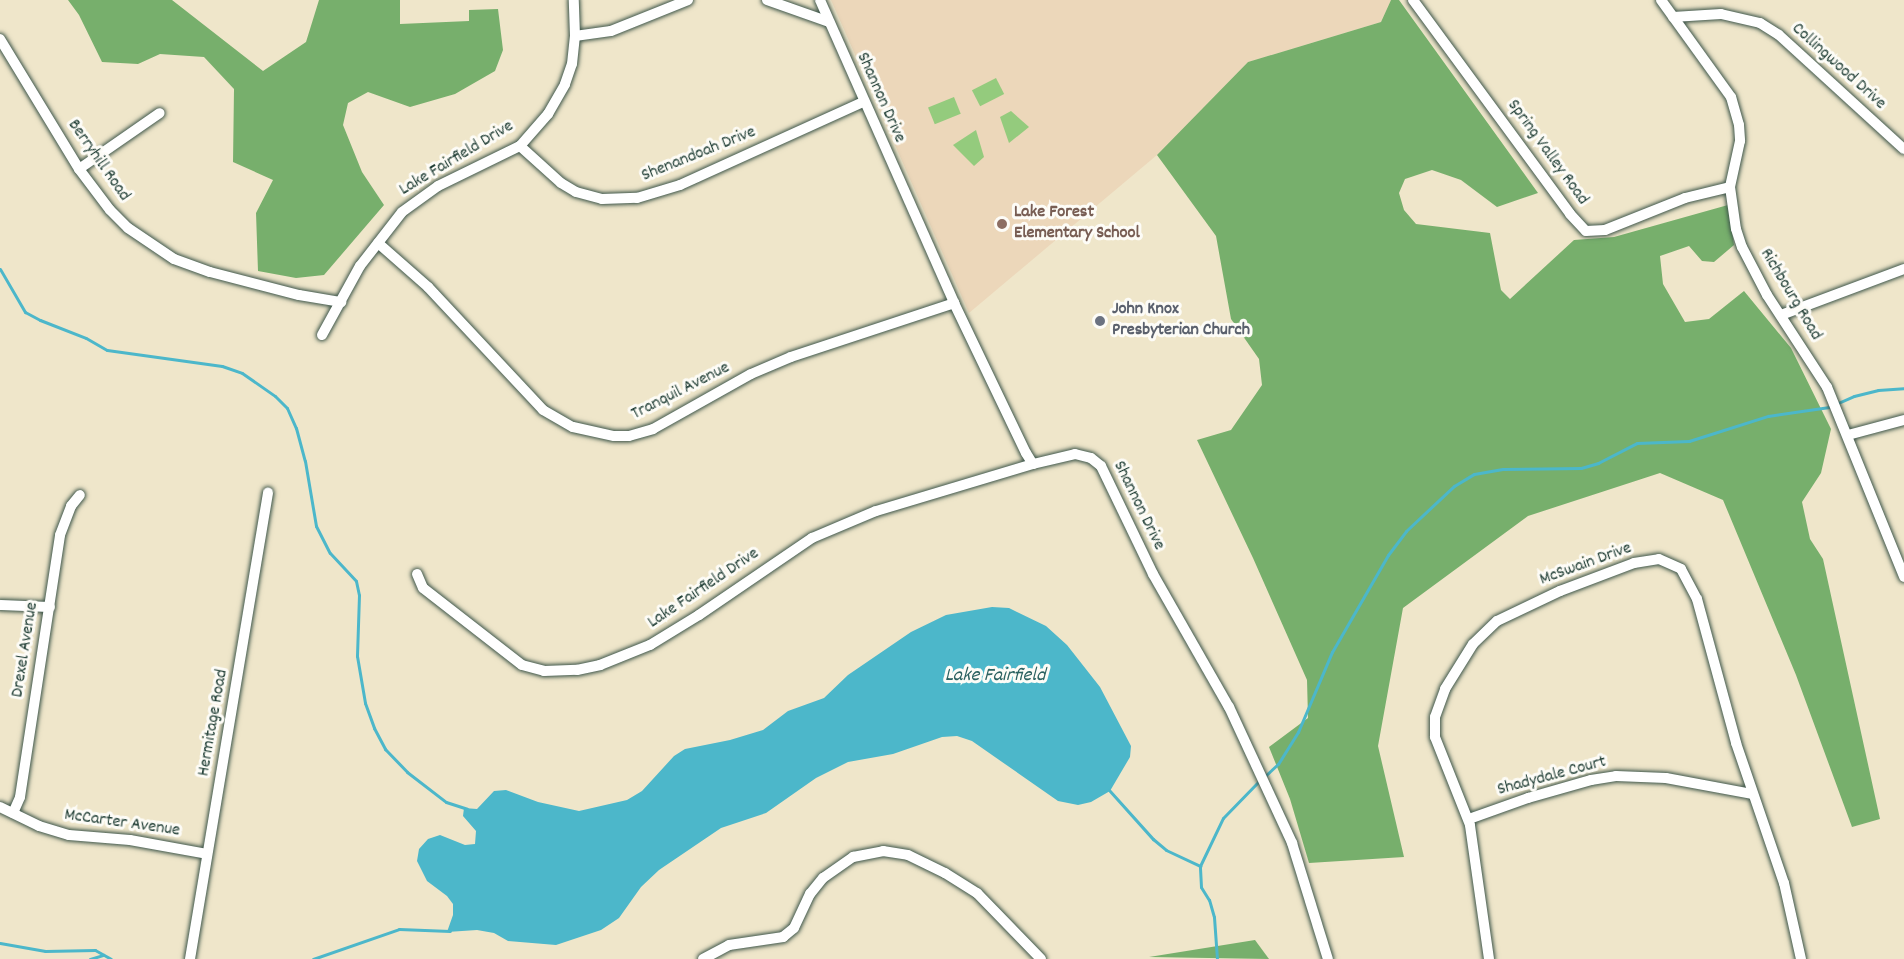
<!DOCTYPE html>
<html>
<head>
<meta charset="utf-8">
<style>
  body { margin:0 }
  #map { position:relative; width:1904px; height:959px; overflow:hidden; background:#efe6ca; font-family:Dekko,sans-serif }
  div>[style] { position:absolute }
  .built>* { inset:0; background:#ecd7ba }
  .green>* { inset:0; background:#94cb7d; transform-origin:0 0 }
  .forest>* { inset:0; background:#77af6c }
  .water>* { inset:0; background:#4cb7ca }
  .stream>* { height:3px; margin:-1.5px; padding:0 1.5px; transform-origin:1.5px; border-radius:1.5px; background:#4cb7ca }
  .roads { filter:drop-shadow(0 0 2px #3e564a) drop-shadow(0 0 2px #3e564a) }
  .minor>* { height:10px; margin:-5px; padding:0 5px; transform-origin:5px; border-radius:5px; background:#fff }
  .dots>* { width:16px; height:16px; translate:-50% -50%; box-sizing:border-box; border:3px solid #fdfcf7; border-radius:50% }
  span { translate:-50% -50%; white-space:nowrap; text-align:center; line-height:1.15; -webkit-text-stroke:6px #fdfcf7; paint-order:stroke }
  .street-label { font-size:18px; color:#1f3d34 }
  .education-label { font-size:18px; color:#785e54; font-weight:700 }
  .left { translate:0 -50%; text-align:left }
  .worship-label { font-size:18px; color:#5b616d; font-weight:700 }
  .water-label { font-size:20px; color:#2c6261; font-style:italic }
</style>
</head>
<body>
<div id="map">
  <div class="built">
    <div style="clip-path:polygon(831px 0,1391px 0,1381px 22px,1248px 62px,1157px 155px,969px 313px)"></div>
  </div>
  <div class="green">
    <div style="left:996px;top:78px;width:18px;height:27px;rotate:63deg"></div>
    <div style="left:954px;top:97px;width:18px;height:28px;rotate:68deg"></div>
    <div style="clip-path:polygon(1011px 111px,1029px 127px,1009px 143px,1000px 117px)"></div>
    <div style="clip-path:polygon(976px 130px,984px 157px,974px 166px,953px 145px)"></div>
  </div>
  <div class="forest">
    <div style="clip-path:polygon(68px 0,172px 0,263px 71px,306px 42px,319px 0,400px 0,400px 24px,469px 21px,469px 10px,498px 9px,503px 50px,495px 71px,455px 94px,410px 107px,368px 92px,348px 103px,343px 125px,362px 172px,384px 205px,324px 275px,296px 278px,258px 271px,256px 213px,273px 180px,233px 162px,234px 89px,204px 57px,160px 54px,138px 64px,102px 62px,79px 15px)"></div>
    <div style="clip-path:polygon(1391px 0,1399px 0,1538px 193px,1497px 207px,1461px 180px,1432px 170px,1405px 179px,1399px 193px,1404px 210px,1416px 224px,1490px 233px,1501px 290px,1510px 299px,1574px 240px,1614px 237px,1728px 205px,1734px 245px,1714px 262px,1702px 261px,1689px 246px,1660px 256px,1663px 284px,1685px 322px,1709px 319px,1744px 291px,1791px 348px,1831px 429px,1821px 473px,1802px 502px,1810px 539px,1823px 559px,1880px 819px,1852px 827px,1796px 675px,1723px 500px,1660px 473px,1528px 516px,1403px 608px,1378px 746px,1404px 857px,1309px 863px,1290px 799px,1269px 747px,1308px 718px,1307px 680px,1253px 558px,1197px 440px,1231px 430px,1262px 385px,1259px 359px,1231px 319px,1216px 236px,1157px 155px,1248px 62px,1381px 22px)"></div>
    <div style="clip-path:polygon(1255px 940px,1269px 959px,1149px 957px)"></div>
  </div>
  <div class="water">
    <div style="clip-path:polygon(992px 607px,1009px 608px,1046px 626px,1067px 645px,1100px 687px,1131px 746px,1130px 757px,1110px 791px,1091px 802px,1078px 805px,1058px 801px,972px 741px,957px 736px,942px 737px,893px 754px,848px 762px,816px 778px,766px 813px,721px 828px,659px 870px,641px 887px,619px 918px,601px 930px,556px 945px,508px 941px,494px 933px,477px 930px,447px 932px,453px 915px,453px 904px,447px 896px,427px 881px,417px 861px,419px 849px,428px 839px,440px 835px,465px 845px,475px 844px,476px 831px,463px 816px,464px 808px,477px 809px,494px 791px,506px 790px,538px 802px,579px 811px,627px 800px,642px 791px,674px 756px,685px 749px,730px 740px,763px 730px,788px 711px,824px 698px,848px 675px,911px 632px,946px 615px)"></div>
  </div>
  <div class="stream">
    <div style="left:0;top:269px;width:50px;rotate:59.8deg"></div>
    <div style="left:25px;top:312px;width:17px;rotate:28deg"></div>
    <div style="left:40px;top:320px;width:49px;rotate:21.4deg"></div>
    <div style="left:86px;top:338px;width:24px;rotate:30deg"></div>
    <div style="left:107px;top:350px;width:116px;rotate:7.9deg"></div>
    <div style="left:222px;top:366px;width:21px;rotate:19deg"></div>
    <div style="left:242px;top:373px;width:40px;rotate:34.9deg"></div>
    <div style="left:275px;top:396px;width:17px;rotate:45deg"></div>
    <div style="left:287px;top:408px;width:22px;rotate:66deg"></div>
    <div style="left:296px;top:428px;width:34px;rotate:75deg"></div>
    <div style="left:305px;top:461px;width:66px;rotate:80.4deg"></div>
    <div style="left:316px;top:526px;width:30px;rotate:63deg"></div>
    <div style="left:330px;top:553px;width:38px;rotate:47deg"></div>
    <div style="left:356px;top:581px;width:14px;rotate:78deg"></div>
    <div style="left:359px;top:595px;width:61px;rotate:91.9deg"></div>
    <div style="left:357px;top:656px;width:48px;rotate:80.3deg"></div>
    <div style="left:365px;top:703px;width:27px;rotate:70deg"></div>
    <div style="left:374px;top:728px;width:24px;rotate:62deg"></div>
    <div style="left:385px;top:749px;width:32px;rotate:46deg"></div>
    <div style="left:407px;top:772px;width:49px;rotate:37.6deg"></div>
    <div style="left:446px;top:802px;width:22px;rotate:18deg"></div>
    <div style="left:1265px;top:776px;width:18px;rotate:-43deg"></div>
    <div style="left:1278px;top:764px;width:38px;rotate:-58deg"></div>
    <div style="left:1298px;top:732px;width:87px;rotate:-67deg"></div>
    <div style="left:1332px;top:652px;width:112px;rotate:-60deg"></div>
    <div style="left:1388px;top:555px;width:30px;rotate:-53deg"></div>
    <div style="left:1406px;top:531px;width:66px;rotate:-43.2deg"></div>
    <div style="left:1454px;top:486px;width:23px;rotate:-31deg"></div>
    <div style="left:1474px;top:474px;width:29px;rotate:-10deg"></div>
    <div style="left:1503px;top:469px;width:78px;rotate:-0.7deg"></div>
    <div style="left:1581px;top:468px;width:18px;rotate:-16deg"></div>
    <div style="left:1598px;top:463px;width:44px;rotate:-27.1deg"></div>
    <div style="left:1637px;top:443px;width:52px;rotate:-2.2deg"></div>
    <div style="left:1689px;top:441px;width:83px;rotate:-17.6deg"></div>
    <div style="left:1768px;top:416px;width:62px;rotate:-8.4deg"></div>
    <div style="left:1829px;top:407px;width:27px;rotate:-24deg"></div>
    <div style="left:1854px;top:396px;width:25px;rotate:-14deg"></div>
    <div style="left:1878px;top:390px;width:26px;rotate:-4deg"></div>
    <div style="left:1109px;top:790px;width:66px;rotate:48.1deg"></div>
    <div style="left:1153px;top:839px;width:17px;rotate:40deg"></div>
    <div style="left:1166px;top:850px;width:38px;rotate:25deg"></div>
    <div style="left:0;top:943px;width:46px;rotate:10.1deg"></div>
    <div style="left:45px;top:951px;width:50px;rotate:-1.1deg"></div>
    <div style="left:95px;top:950px;width:18px;rotate:29deg"></div>
    <div style="left:90px;top:959px;width:14px;rotate:-17deg"></div>
    <div style="left:313px;top:959px;width:91px;rotate:-19.2deg"></div>
    <div style="left:399px;top:929px;width:51px;rotate:2.2deg"></div>
    <div style="left:1217px;top:959px;width:42px;rotate:-94.1deg"></div>
    <div style="left:1214px;top:917px;width:18px;rotate:-106deg"></div>
    <div style="left:1209px;top:900px;width:15px;rotate:-122deg"></div>
    <div style="left:1201px;top:887px;width:21px;rotate:-93deg"></div>
    <div style="left:1200px;top:866px;width:53px;rotate:-64.4deg"></div>
    <div style="left:1223px;top:818px;width:53px;rotate:-45.8deg"></div>
  </div>
  <div class="roads">
    <div class="minor">
      <div style="left:767px;top:0;width:66px;rotate:19.5deg"></div>
      <div style="left:820px;top:0;width:331px;rotate:66.1deg"></div>
      <div style="left:954px;top:303px;width:166px;rotate:64.4deg"></div>
      <div style="left:1026px;top:453px;width:13px;rotate:58deg"></div>
      <div style="left:1033px;top:464px;width:43px;rotate:-13.4deg"></div>
      <div style="left:1075px;top:454px;width:16px;rotate:14deg"></div>
      <div style="left:1091px;top:458px;width:13px;rotate:39deg"></div>
      <div style="left:1101px;top:466px;width:120px;rotate:64.3deg"></div>
      <div style="left:1153px;top:574px;width:153px;rotate:60.3deg"></div>
      <div style="left:1229px;top:707px;width:150px;rotate:65.1deg"></div>
      <div style="left:1292px;top:843px;width:121px;rotate:72.8deg"></div>
      <div style="left:1413px;top:0;width:265px;rotate:53.7deg"></div>
      <div style="left:1570px;top:214px;width:23px;rotate:47deg"></div>
      <div style="left:1586px;top:231px;width:19px;rotate:-3deg"></div>
      <div style="left:1605px;top:230px;width:86px;rotate:-21.8deg"></div>
      <div style="left:1685px;top:198px;width:46px;rotate:-13.7deg"></div>
      <div style="left:1661px;top:0;width:120px;rotate:54.2deg"></div>
      <div style="left:1731px;top:97px;width:29px;rotate:74deg"></div>
      <div style="left:1739px;top:125px;width:16px;rotate:86deg"></div>
      <div style="left:1740px;top:141px;width:47px;rotate:102.3deg"></div>
      <div style="left:1730px;top:187px;width:42px;rotate:81.9deg"></div>
      <div style="left:1736px;top:229px;width:19px;rotate:72deg"></div>
      <div style="left:1742px;top:247px;width:54px;rotate:62.5deg"></div>
      <div style="left:1767px;top:295px;width:110px;rotate:56.9deg"></div>
      <div style="left:1827px;top:387px;width:205px;rotate:67.9deg"></div>
      <div style="left:1673px;top:17px;width:48px;rotate:-3.6deg"></div>
      <div style="left:1721px;top:14px;width:40px;rotate:13deg"></div>
      <div style="left:1760px;top:23px;width:22px;rotate:32deg"></div>
      <div style="left:1779px;top:35px;width:169px;rotate:42.4deg"></div>
      <div style="left:575px;top:36px;width:36px;rotate:-8deg"></div>
      <div style="left:611px;top:31px;width:83px;rotate:-21.9deg"></div>
      <div style="left:0;top:39px;width:152px;rotate:58.7deg"></div>
      <div style="left:79px;top:169px;width:51px;rotate:52.9deg"></div>
      <div style="left:110px;top:210px;width:25px;rotate:45deg"></div>
      <div style="left:128px;top:228px;width:55px;rotate:34deg"></div>
      <div style="left:174px;top:259px;width:38px;rotate:20deg"></div>
      <div style="left:210px;top:272px;width:92px;rotate:14.5deg"></div>
      <div style="left:299px;top:295px;width:43px;rotate:9.5deg"></div>
      <div style="left:520px;top:146px;width:55px;rotate:42.1deg"></div>
      <div style="left:561px;top:183px;width:17px;rotate:31deg"></div>
      <div style="left:576px;top:192px;width:27px;rotate:15deg"></div>
      <div style="left:602px;top:199px;width:35px;rotate:-2deg"></div>
      <div style="left:637px;top:198px;width:45px;rotate:-16.8deg"></div>
      <div style="left:680px;top:185px;width:201px;rotate:-24.4deg"></div>
      <div style="left:79px;top:169px;width:98px;rotate:-34.7deg"></div>
      <div style="left:378px;top:243px;width:67px;rotate:41.3deg"></div>
      <div style="left:428px;top:287px;width:168px;rotate:46.9deg"></div>
      <div style="left:543px;top:410px;width:34px;rotate:30deg"></div>
      <div style="left:573px;top:427px;width:42px;rotate:12.4deg"></div>
      <div style="left:614px;top:436px;width:15px"></div>
      <div style="left:629px;top:436px;width:25px;rotate:-16deg"></div>
      <div style="left:653px;top:429px;width:112px;rotate:-29.3deg"></div>
      <div style="left:751px;top:374px;width:43px;rotate:-23deg"></div>
      <div style="left:791px;top:357px;width:172px;rotate:-18.3deg"></div>
      <div style="left:1781px;top:315px;width:131px;rotate:-20.5deg"></div>
      <div style="left:322px;top:335px;width:79px;rotate:-61.2deg"></div>
      <div style="left:360px;top:266px;width:68px;rotate:-52.1deg"></div>
      <div style="left:402px;top:212px;width:44px;rotate:-35.8deg"></div>
      <div style="left:438px;top:186px;width:91px;rotate:-26deg"></div>
      <div style="left:520px;top:146px;width:43px;rotate:-48.8deg"></div>
      <div style="left:548px;top:114px;width:34px;rotate:-60deg"></div>
      <div style="left:565px;top:84px;width:21px;rotate:-71deg"></div>
      <div style="left:572px;top:64px;width:28px;rotate:-84deg"></div>
      <div style="left:575px;top:36px;width:36px;rotate:-92deg"></div>
      <div style="left:1848px;top:435px;width:58px;rotate:-15deg"></div>
      <div style="left:417px;top:574px;width:15px;rotate:67deg"></div>
      <div style="left:423px;top:588px;width:125px;rotate:37.9deg"></div>
      <div style="left:522px;top:665px;width:23px;rotate:15deg"></div>
      <div style="left:544px;top:671px;width:33px;rotate:-2deg"></div>
      <div style="left:577px;top:670px;width:24px;rotate:-12deg"></div>
      <div style="left:600px;top:665px;width:54px;rotate:-21.8deg"></div>
      <div style="left:650px;top:645px;width:57px;rotate:-31.5deg"></div>
      <div style="left:699px;top:615px;width:137px;rotate:-34.3deg"></div>
      <div style="left:812px;top:538px;width:69px;rotate:-22.9deg"></div>
      <div style="left:876px;top:511px;width:164px;rotate:-16.7deg"></div>
      <div style="left:0;top:605px;width:50px;rotate:2.3deg"></div>
      <div style="left:0;top:807px;width:43px;rotate:26deg"></div>
      <div style="left:39px;top:826px;width:31px;rotate:17deg"></div>
      <div style="left:69px;top:835px;width:61px;rotate:4.7deg"></div>
      <div style="left:130px;top:840px;width:78px;rotate:10.3deg"></div>
      <div style="left:13px;top:813px;width:17px;rotate:-66deg"></div>
      <div style="left:20px;top:797px;width:265px;rotate:-81.3deg"></div>
      <div style="left:60px;top:535px;width:31px;rotate:-69deg"></div>
      <div style="left:71px;top:506px;width:14px;rotate:-51deg"></div>
      <div style="left:1469px;top:819px;width:63px;rotate:-19.6deg"></div>
      <div style="left:1528px;top:798px;width:66px;rotate:-15.9deg"></div>
      <div style="left:1591px;top:780px;width:25px;rotate:-9deg"></div>
      <div style="left:1616px;top:776px;width:50px;rotate:2.3deg"></div>
      <div style="left:1666px;top:778px;width:87px;rotate:10.5deg"></div>
      <div style="left:190px;top:959px;width:473px;rotate:-80.5deg"></div>
      <div style="left:703px;top:959px;width:30px;rotate:-28deg"></div>
      <div style="left:729px;top:945px;width:55px;rotate:-8.4deg"></div>
      <div style="left:783px;top:937px;width:14px;rotate:-39deg"></div>
      <div style="left:794px;top:928px;width:38px;rotate:-65deg"></div>
      <div style="left:810px;top:894px;width:21px;rotate:-51deg"></div>
      <div style="left:823px;top:878px;width:37px;rotate:-35deg"></div>
      <div style="left:853px;top:857px;width:31px;rotate:-11deg"></div>
      <div style="left:883px;top:851px;width:25px;rotate:9deg"></div>
      <div style="left:908px;top:855px;width:41px;rotate:25.9deg"></div>
      <div style="left:945px;top:873px;width:38px;rotate:32deg"></div>
      <div style="left:977px;top:893px;width:92px;rotate:45.9deg"></div>
      <div style="left:1489px;top:959px;width:135px;rotate:-98.1deg"></div>
      <div style="left:1470px;top:825px;width:95px;rotate:-111.7deg"></div>
      <div style="left:1435px;top:737px;width:20px;rotate:-90deg"></div>
      <div style="left:1435px;top:717px;width:30px;rotate:-70deg"></div>
      <div style="left:1445px;top:689px;width:53px;rotate:-58.1deg"></div>
      <div style="left:1473px;top:644px;width:33px;rotate:-44deg"></div>
      <div style="left:1497px;top:621px;width:70px;rotate:-25.5deg"></div>
      <div style="left:1560px;top:591px;width:79px;rotate:-20.7deg"></div>
      <div style="left:1634px;top:563px;width:25px;rotate:-9deg"></div>
      <div style="left:1659px;top:559px;width:24px;rotate:24deg"></div>
      <div style="left:1681px;top:569px;width:34px;rotate:62deg"></div>
      <div style="left:1697px;top:599px;width:149px;rotate:74.8deg"></div>
      <div style="left:1736px;top:743px;width:148px;rotate:71.1deg"></div>
      <div style="left:1784px;top:883px;width:78px;rotate:77.4deg"></div>
    </div>
  </div>
  <div class="dots">
    <div style="left:1002px;top:224px;background:#8d6e63"></div>
    <div style="left:1100px;top:321px;background:#6b7280"></div>
  </div>
  <div class="street-label">
    <span style="left:1838px;top:67px;rotate:42deg">Collingwood Drive</span>
    <span style="left:880px;top:98px;rotate:66deg">Shannon Drive</span>
    <span style="left:1547px;top:153px;rotate:54deg">Spring Valley Road</span>
    <span style="left:699px;top:155px;rotate:-22deg">Shenandoah Drive</span>
    <span style="left:457px;top:159px;rotate:-31deg">Lake Fairfield Drive</span>
    <span style="left:98px;top:161px;rotate:55deg">Berryhill Road</span>
    <span style="left:1790px;top:295px;rotate:59deg">Richbourg Road</span>
    <span style="left:681px;top:392px;rotate:-27deg">Tranquil Avenue</span>
    <span style="left:1138px;top:506px;rotate:64deg">Shannon Drive</span>
    <span style="left:1586px;top:565px;rotate:-20deg">McSwain Drive</span>
    <span style="left:704px;top:589px;rotate:-34deg">Lake Fairfield Drive</span>
    <span style="left:26px;top:650px;rotate:-81deg">Drexel Avenue</span>
    <span style="left:214px;top:723px;rotate:-80deg">Hermitage Road</span>
    <span style="left:1552px;top:777px;rotate:-15deg">Shadydale Court</span>
    <span style="left:122px;top:824px;rotate:8deg">McCarter Avenue</span>
  </div>
  <div class="education-label">
    <span class="left" style="left:1014px;top:224px">Lake Forest<br>Elementary School</span>
  </div>
  <div class="worship-label">
    <span class="left" style="left:1112px;top:321px">John Knox<br>Presbyterian Church</span>
  </div>
  <div class="water-label">
    <span style="left:995px;top:676px">Lake Fairfield</span>
  </div>
</div>
</body>
</html>
